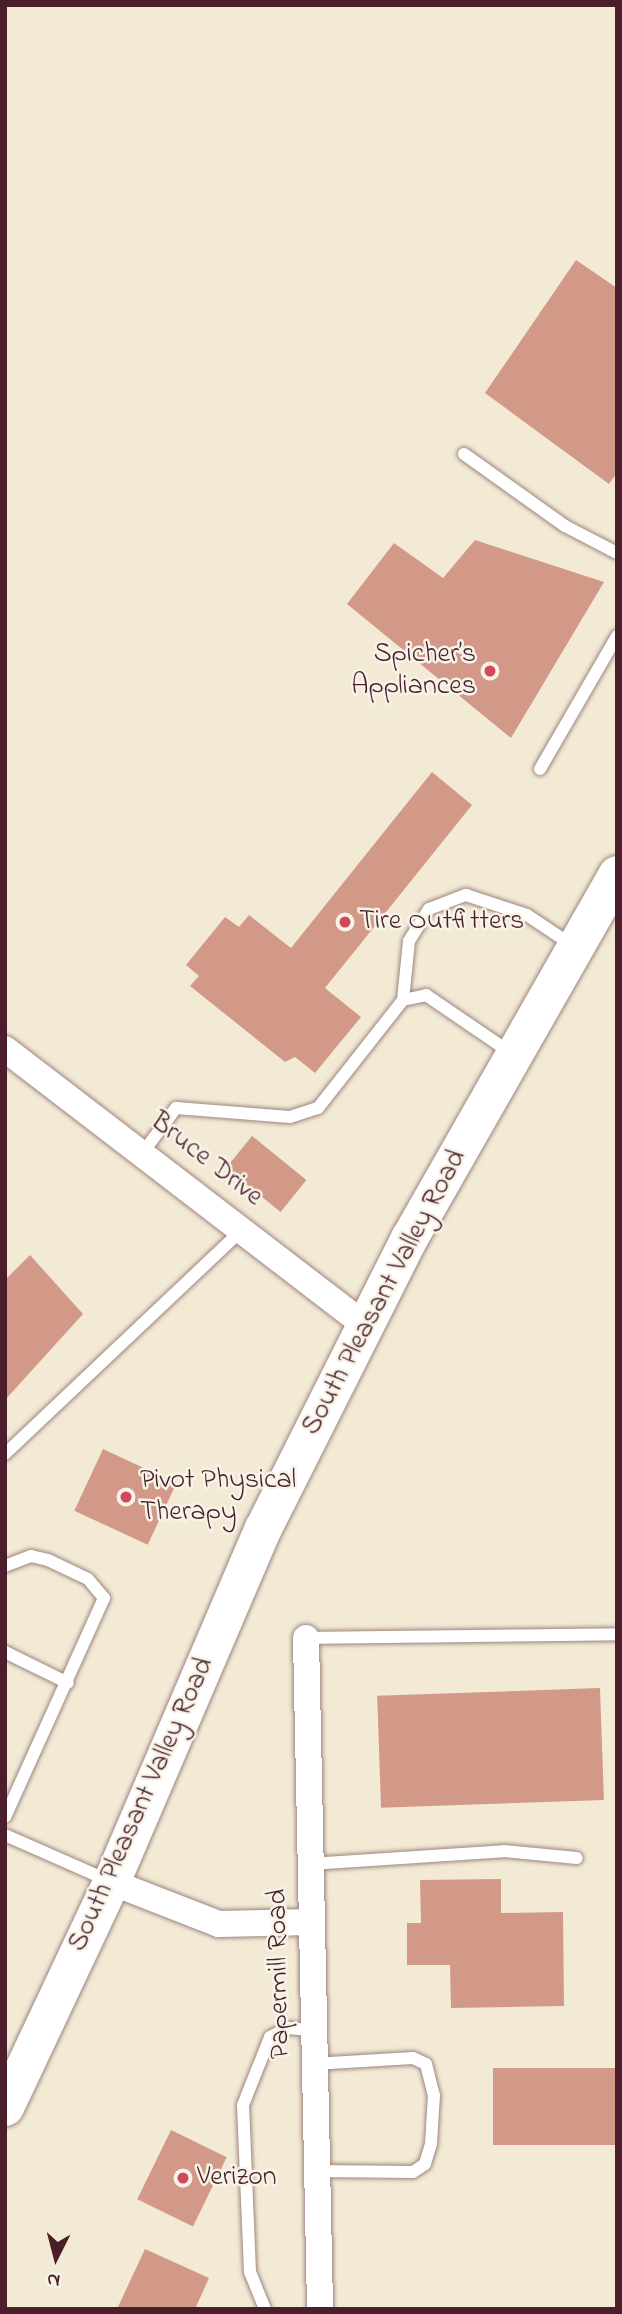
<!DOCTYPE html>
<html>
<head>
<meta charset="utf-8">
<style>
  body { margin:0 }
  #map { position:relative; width:622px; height:2314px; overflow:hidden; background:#f3ead5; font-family:"Indie Flower",sans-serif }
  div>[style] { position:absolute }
  .building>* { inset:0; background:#d29989; transform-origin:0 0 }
  .roads { filter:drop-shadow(0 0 2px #9e8480) drop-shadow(0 0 2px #9e8480) }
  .lane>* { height:12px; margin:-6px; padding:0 6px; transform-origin:6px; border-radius:6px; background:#fff }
  .street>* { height:26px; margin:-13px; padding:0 13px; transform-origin:13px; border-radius:13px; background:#fff }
  .secondary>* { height:37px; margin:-18.5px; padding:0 18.5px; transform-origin:18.5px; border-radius:18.5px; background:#fff }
  .dots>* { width:19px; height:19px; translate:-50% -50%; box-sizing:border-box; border:4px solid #f7f3e8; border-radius:50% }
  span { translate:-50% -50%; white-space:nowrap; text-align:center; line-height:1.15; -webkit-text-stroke:5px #f7f3e8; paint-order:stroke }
  .poi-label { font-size:28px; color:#4a1f2b }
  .right { translate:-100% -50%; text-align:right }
  .left { translate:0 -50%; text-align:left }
  .street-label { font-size:28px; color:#4a1f2b }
  .frame { position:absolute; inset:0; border:7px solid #4a1f2b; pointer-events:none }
  .north { position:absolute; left:21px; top:2223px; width:70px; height:70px; -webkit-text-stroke:5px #f7f3e8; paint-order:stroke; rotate:186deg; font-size:19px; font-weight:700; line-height:28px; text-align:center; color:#4a1f2b }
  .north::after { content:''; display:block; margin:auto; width:24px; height:32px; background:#4a1f2b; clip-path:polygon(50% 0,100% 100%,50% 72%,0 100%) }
</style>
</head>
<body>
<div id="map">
  <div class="building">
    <div style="clip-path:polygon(576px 260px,617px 288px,617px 473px,609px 484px,485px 393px)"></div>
    <div style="clip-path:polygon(475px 540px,604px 582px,511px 738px,347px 604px,394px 543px,443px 578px)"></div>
    <div style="clip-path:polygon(432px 772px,472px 805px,325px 988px,361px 1017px,315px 1073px,295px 1057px,285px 1062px,190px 986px,199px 976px,186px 965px,225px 917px,239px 927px,249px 915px,291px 948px)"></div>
    <div style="left:252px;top:1136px;width:70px;height:41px;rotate:39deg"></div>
    <div style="clip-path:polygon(30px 1255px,83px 1314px,5px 1400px,5px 1280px)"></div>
    <div style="left:103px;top:1449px;width:81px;height:68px;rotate:25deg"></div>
    <div style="left:600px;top:1688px;width:112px;height:223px;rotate:88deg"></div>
    <div style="clip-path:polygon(501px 1879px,501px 1913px,563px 1912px,564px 2006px,451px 2008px,450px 1965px,407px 1965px,407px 1923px,421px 1923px,420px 1880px)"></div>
    <div style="left:617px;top:2068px;width:77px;height:124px;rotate:90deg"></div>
    <div style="left:171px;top:2130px;width:62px;height:77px;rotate:26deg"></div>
    <div style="clip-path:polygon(145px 2249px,209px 2278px,195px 2309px,117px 2309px)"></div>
  </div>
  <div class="roads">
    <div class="lane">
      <div style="left:464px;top:454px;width:124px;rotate:35.5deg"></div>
      <div style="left:565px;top:526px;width:59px;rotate:27.4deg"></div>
      <div style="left:540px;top:769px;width:154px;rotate:-59.9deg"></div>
      <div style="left:403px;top:1000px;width:59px;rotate:-84.2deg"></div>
      <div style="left:409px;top:941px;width:38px;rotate:-58deg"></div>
      <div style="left:429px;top:909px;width:40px;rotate:-21deg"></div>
      <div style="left:466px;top:895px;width:64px;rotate:18.2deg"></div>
      <div style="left:527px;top:915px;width:54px;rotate:33.7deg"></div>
      <div style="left:144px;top:1151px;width:54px;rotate:-53.3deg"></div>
      <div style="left:176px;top:1108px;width:114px;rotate:4.5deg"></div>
      <div style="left:290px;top:1117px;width:29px;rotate:-18deg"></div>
      <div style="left:318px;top:1108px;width:137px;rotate:-51.8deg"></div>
      <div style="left:403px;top:1000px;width:24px;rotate:-12deg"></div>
      <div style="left:426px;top:995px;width:103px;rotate:34.3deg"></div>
      <div style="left:5px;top:1454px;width:328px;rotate:-43.4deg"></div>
      <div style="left:5px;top:1566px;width:28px;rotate:-21deg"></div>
      <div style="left:31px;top:1556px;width:17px;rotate:13deg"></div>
      <div style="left:48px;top:1560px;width:44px;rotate:25.4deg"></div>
      <div style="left:88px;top:1579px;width:25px;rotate:50deg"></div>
      <div style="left:104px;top:1598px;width:240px;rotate:114.3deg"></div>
      <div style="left:306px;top:1638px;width:311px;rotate:-0.7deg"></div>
      <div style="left:5px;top:1652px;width:70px;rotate:26.2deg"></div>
      <div style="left:5px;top:1835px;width:111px;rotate:23.8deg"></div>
      <div style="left:310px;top:1864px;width:194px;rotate:-3.8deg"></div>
      <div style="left:504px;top:1851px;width:73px;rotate:5.5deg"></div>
      <div style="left:313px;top:2064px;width:100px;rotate:-3.4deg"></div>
      <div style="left:413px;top:2058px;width:14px;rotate:25deg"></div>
      <div style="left:426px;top:2064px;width:32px;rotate:76deg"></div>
      <div style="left:434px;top:2095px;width:49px;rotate:93.5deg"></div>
      <div style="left:431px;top:2144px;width:21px;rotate:107deg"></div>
      <div style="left:425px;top:2164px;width:14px;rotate:146deg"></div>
      <div style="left:413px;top:2172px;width:96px;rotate:-179.4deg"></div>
      <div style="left:265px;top:2309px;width:40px;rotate:-112deg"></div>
      <div style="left:250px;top:2272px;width:167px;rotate:-92.4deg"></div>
      <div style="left:243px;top:2105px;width:73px;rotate:-68.3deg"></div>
      <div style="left:270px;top:2037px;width:20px;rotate:-27deg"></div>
      <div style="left:288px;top:2028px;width:25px;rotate:5deg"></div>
    </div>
    <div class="street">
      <div style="left:5px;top:1049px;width:454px;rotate:37.5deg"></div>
      <div style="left:306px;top:1638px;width:671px;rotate:88.8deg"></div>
      <div style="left:111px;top:1882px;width:116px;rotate:21.3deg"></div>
      <div style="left:219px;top:1924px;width:93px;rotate:-1.2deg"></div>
    </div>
    <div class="secondary">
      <div style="left:5px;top:2107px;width:249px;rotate:-64.8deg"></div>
      <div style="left:111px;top:1882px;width:385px;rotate:-66.8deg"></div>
      <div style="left:263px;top:1528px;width:325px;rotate:-63.3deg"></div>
      <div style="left:409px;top:1238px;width:419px;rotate:-60.3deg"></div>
    </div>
  </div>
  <div class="dots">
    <div style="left:490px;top:671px;background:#d1495b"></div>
    <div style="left:345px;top:922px;background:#d1495b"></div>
    <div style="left:126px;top:1497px;background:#d1495b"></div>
    <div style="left:183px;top:2178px;background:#d1495b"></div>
  </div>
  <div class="poi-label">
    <span class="right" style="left:476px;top:671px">Spicher’s<br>Appliances</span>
    <span class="left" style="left:359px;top:922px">Tire Outfitters</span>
    <span class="left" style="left:140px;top:1497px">Pivot Physical<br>Therapy</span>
    <span class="left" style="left:197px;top:2178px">Verizon</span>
  </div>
  <div class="street-label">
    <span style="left:206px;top:1160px;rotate:38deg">Bruce Drive</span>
    <span style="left:385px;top:1293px;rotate:-62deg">South Pleasant Valley Road</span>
    <span style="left:142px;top:1805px;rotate:-66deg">South Pleasant Valley Road</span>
    <span style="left:280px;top:1974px;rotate:-91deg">Papermill Road</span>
  </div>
  <div class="frame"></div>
  <div class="north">N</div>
</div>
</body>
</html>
